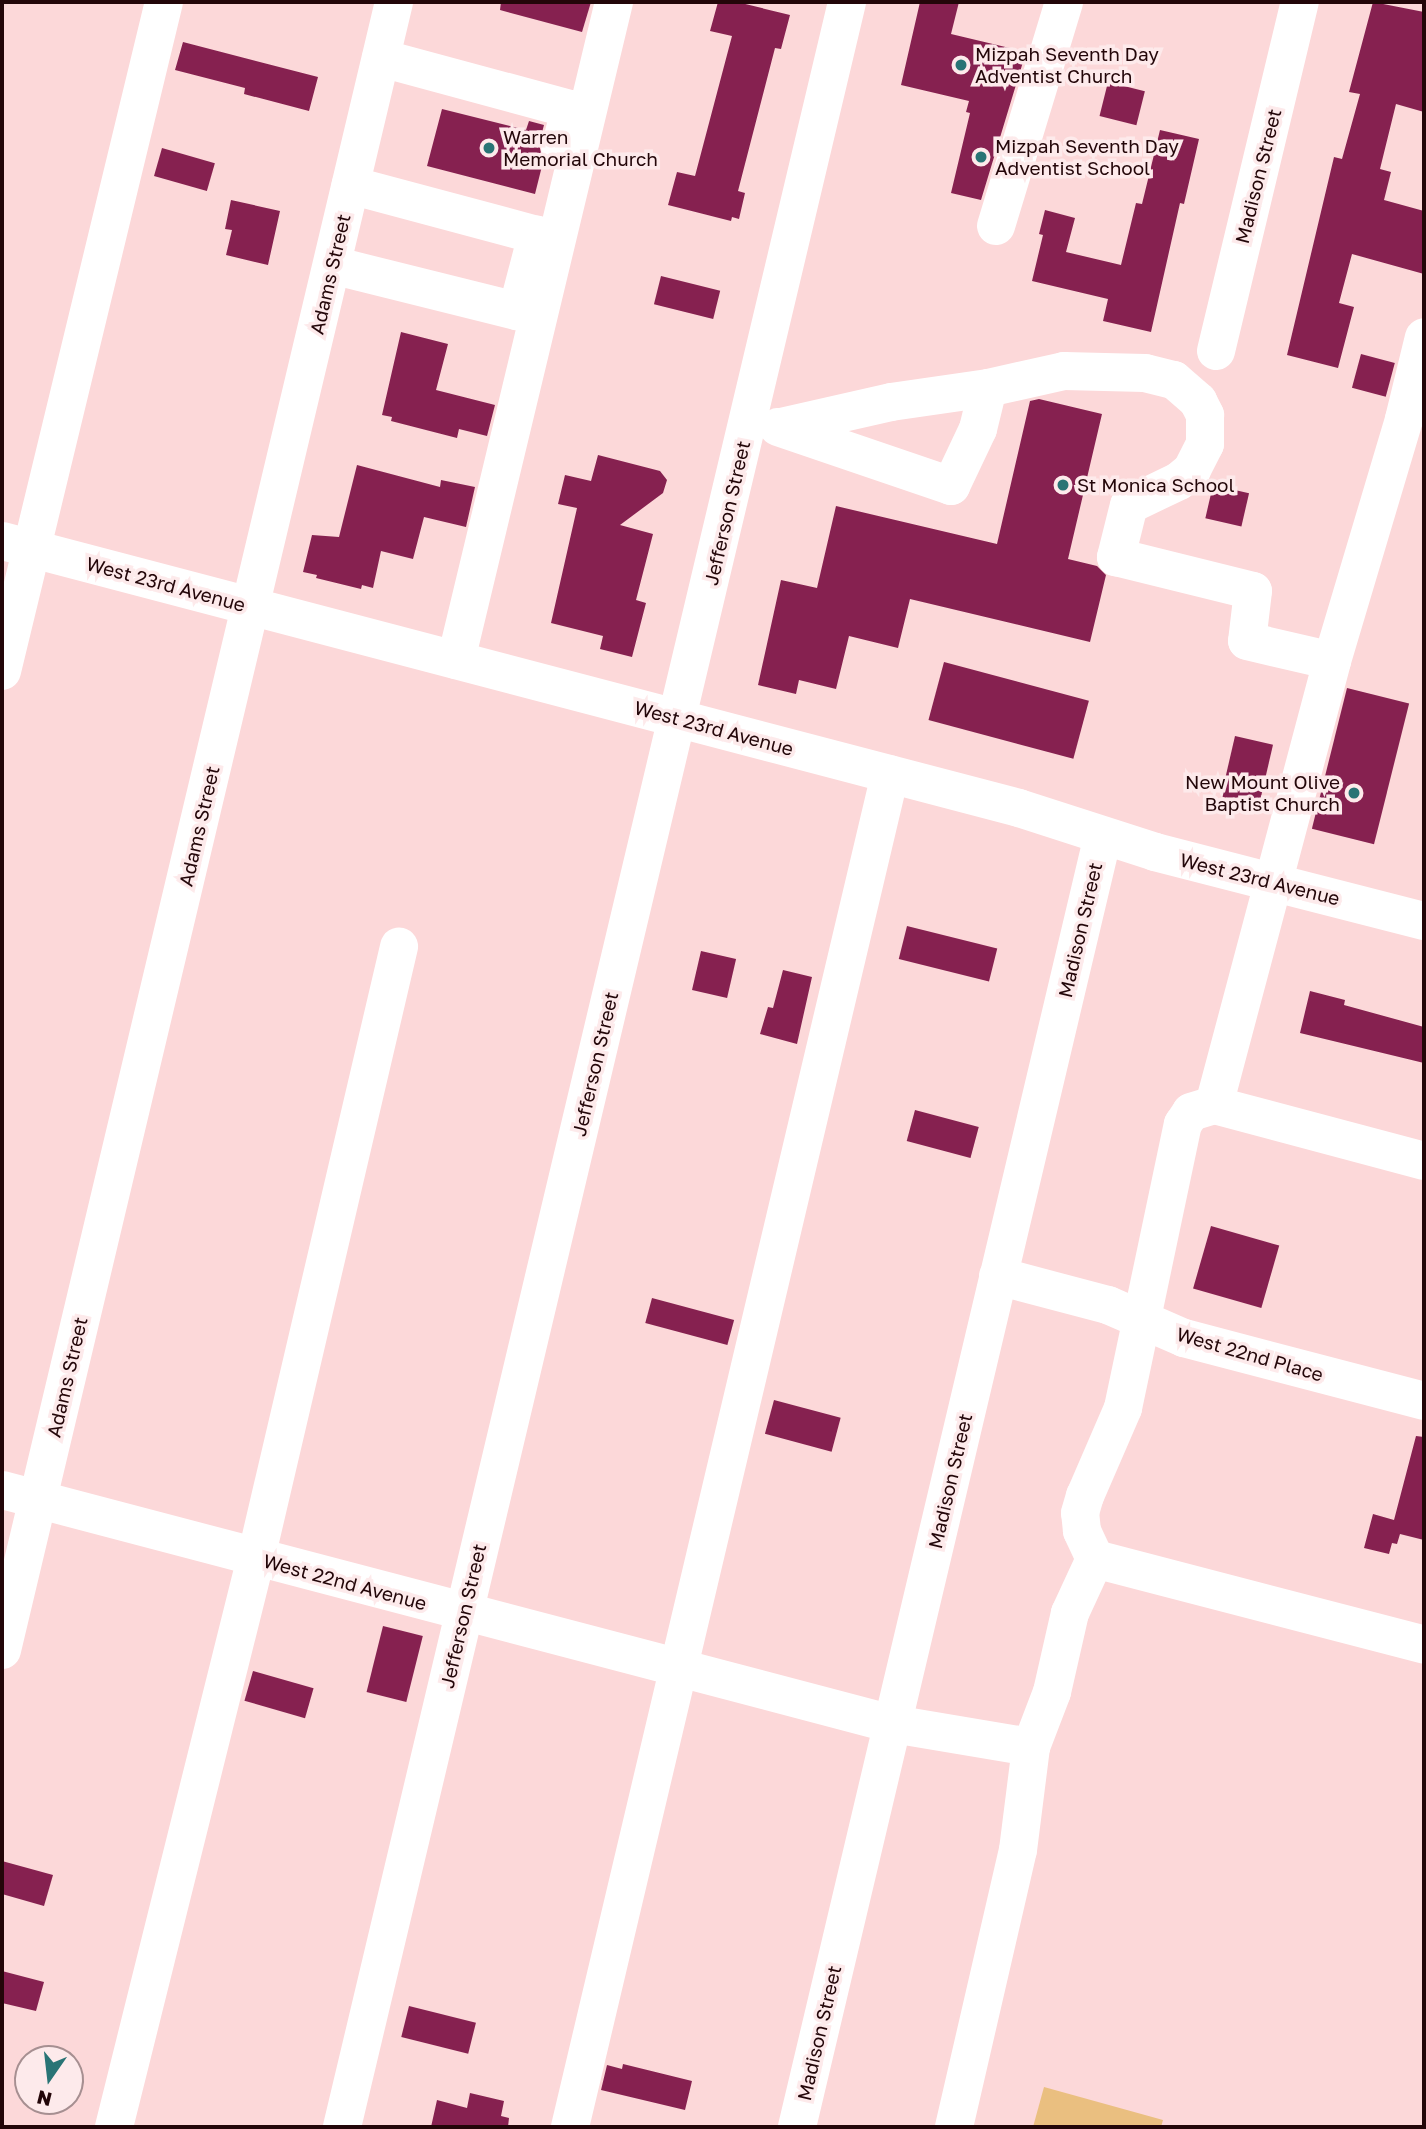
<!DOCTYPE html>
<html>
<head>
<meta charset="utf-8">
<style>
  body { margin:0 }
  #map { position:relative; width:1426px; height:2129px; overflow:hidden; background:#fcd8d9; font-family:"Golos Text",sans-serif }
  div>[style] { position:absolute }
  .green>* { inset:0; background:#eabf80 }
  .building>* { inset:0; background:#862150; transform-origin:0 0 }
  .minor>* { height:38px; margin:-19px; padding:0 19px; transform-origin:19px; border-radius:19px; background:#fff }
  .dots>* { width:19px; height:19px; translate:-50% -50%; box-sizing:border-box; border:4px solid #fdeaeb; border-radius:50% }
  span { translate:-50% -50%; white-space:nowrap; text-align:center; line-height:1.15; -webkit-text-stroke:7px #fdeaeb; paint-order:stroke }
  .poi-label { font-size:19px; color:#230609 }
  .left { translate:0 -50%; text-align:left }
  .right { translate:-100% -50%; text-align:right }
  .street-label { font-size:19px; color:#230609 }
  .frame { position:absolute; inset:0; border:4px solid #230609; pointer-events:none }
  .north { position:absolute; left:14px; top:2045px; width:70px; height:70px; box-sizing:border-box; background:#fdeaeb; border:2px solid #a68f91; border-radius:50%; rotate:194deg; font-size:19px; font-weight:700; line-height:28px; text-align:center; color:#230609 }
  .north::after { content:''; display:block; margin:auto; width:24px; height:32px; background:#297475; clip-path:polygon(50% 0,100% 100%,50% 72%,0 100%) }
</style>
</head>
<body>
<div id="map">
  <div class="green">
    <div style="clip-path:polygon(1044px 2087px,1163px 2120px,1161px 2127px,1033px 2127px)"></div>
  </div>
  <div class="building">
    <div style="clip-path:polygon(501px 2px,591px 2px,582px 32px,500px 10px)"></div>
    <div style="clip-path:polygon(718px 2px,737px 2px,790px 15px,781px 49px,775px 48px,738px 191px,745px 193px,739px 219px,732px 217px,731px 221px,668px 205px,677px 172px,695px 176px,732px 36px,710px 31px)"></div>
    <div style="clip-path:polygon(920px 2px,959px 2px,951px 34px,1026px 52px,981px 200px,951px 193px,970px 113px,966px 112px,969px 101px,901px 85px)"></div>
    <div style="clip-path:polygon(1373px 2px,1424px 12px,1424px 112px,1396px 104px,1380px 169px,1391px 172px,1384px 200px,1424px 211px,1424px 274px,1352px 254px,1339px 303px,1354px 307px,1338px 368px,1287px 355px,1334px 157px,1342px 159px,1360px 94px,1349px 92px)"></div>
    <div style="clip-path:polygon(183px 42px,318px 77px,309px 111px,244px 94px,245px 88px,175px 70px)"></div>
    <div style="left:1108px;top:82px;width:38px;height:35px;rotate:14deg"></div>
    <div style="clip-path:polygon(442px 109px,526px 130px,529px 121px,544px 125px,539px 144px,543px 162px,535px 194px,427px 166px)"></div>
    <div style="clip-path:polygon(1160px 130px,1199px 139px,1184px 204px,1180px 203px,1151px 332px,1103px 321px,1108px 299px,1032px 281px,1043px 235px,1039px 234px,1045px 210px,1075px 218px,1066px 252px,1121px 265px,1136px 203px,1142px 204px)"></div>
    <div style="left:162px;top:148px;width:55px;height:29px;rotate:16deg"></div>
    <div style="clip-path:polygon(231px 200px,280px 211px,268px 265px,226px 255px,232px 230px,225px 229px)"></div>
    <div style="left:661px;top:276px;width:61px;height:29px;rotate:14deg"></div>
    <div style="clip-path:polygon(401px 332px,448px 344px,436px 390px,495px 405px,487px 436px,459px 429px,457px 438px,391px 421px,392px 417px,382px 415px)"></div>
    <div style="left:1361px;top:354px;width:35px;height:35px;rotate:15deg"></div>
    <div style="clip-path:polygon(1039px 399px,1102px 414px,1068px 559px,1097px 566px,1106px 575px,1090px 642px,910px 599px,898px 648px,849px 636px,836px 689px,799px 680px,796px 694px,758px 685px,781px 580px,817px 588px,836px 506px,997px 544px,1030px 401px)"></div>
    <div style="clip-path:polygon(598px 455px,660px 471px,667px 480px,663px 493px,620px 525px,653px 534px,636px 600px,646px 603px,632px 657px,600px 649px,603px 636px,551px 623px,577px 508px,558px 504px,565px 475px,591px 481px)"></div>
    <div style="clip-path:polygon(357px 465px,440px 487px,441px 480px,475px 487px,466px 527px,424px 517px,413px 559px,381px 551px,373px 588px,362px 585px,361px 589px,316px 578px,317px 575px,303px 572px,312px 535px,339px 537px)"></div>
    <div style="left:1213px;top:485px;width:37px;height:34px;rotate:13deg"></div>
    <div style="left:944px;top:662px;width:150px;height:60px;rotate:15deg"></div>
    <div style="left:1347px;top:688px;width:64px;height:145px;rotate:14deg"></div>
    <div style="left:1235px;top:736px;width:39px;height:62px;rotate:13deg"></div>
    <div style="left:907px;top:926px;width:93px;height:34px;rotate:14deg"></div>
    <div style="left:701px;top:951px;width:36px;height:40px;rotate:13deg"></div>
    <div style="clip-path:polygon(783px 970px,812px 977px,797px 1044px,760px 1034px,768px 1007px,773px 1008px)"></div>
    <div style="clip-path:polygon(1310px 991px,1345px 1000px,1344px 1005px,1424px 1027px,1424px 1063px,1300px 1033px)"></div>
    <div style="left:915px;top:1110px;width:66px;height:32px;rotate:15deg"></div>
    <div style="left:1211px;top:1226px;width:71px;height:65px;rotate:16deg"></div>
    <div style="left:652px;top:1298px;width:85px;height:26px;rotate:15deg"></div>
    <div style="left:774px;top:1400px;width:69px;height:35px;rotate:15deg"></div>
    <div style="clip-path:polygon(1416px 1436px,1424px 1437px,1424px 1540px,1400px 1534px,1397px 1544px,1392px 1543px,1389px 1554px,1364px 1548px,1373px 1514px,1394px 1520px)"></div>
    <div style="left:383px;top:1626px;width:41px;height:68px;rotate:14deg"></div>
    <div style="left:253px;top:1671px;width:63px;height:31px;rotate:16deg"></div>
    <div style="clip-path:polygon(2px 1861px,53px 1875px,44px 1906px,2px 1894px)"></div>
    <div style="clip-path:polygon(2px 1971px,44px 1982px,36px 2011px,2px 2003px)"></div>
    <div style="left:409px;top:2006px;width:69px;height:32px;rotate:14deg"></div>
    <div style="clip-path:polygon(623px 2064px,692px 2081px,685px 2110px,601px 2090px,607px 2065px,622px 2069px)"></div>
    <div style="clip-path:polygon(470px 2093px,504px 2101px,501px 2116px,509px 2118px,508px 2127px,431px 2127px,437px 2100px,467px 2108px)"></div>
  </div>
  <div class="minor">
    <div style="left:381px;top:58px;width:196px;rotate:15.1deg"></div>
    <div style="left:570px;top:109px;width:41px;rotate:104deg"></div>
    <div style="left:996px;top:226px;width:234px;rotate:-73.1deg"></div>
    <div style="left:332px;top:265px;width:191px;rotate:14deg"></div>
    <div style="left:517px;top:311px;width:79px;rotate:-75.3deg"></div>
    <div style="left:537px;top:235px;width:193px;rotate:-165deg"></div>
    <div style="left:1216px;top:351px;width:359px;rotate:-76.5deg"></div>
    <div style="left:778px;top:427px;width:183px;rotate:18.8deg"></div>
    <div style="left:951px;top:486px;width:63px;rotate:-64.7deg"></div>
    <div style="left:978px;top:429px;width:42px;rotate:-76.3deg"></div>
    <div style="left:781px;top:427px;width:113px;rotate:-12.8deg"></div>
    <div style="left:891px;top:402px;width:98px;rotate:-8.2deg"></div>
    <div style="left:988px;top:388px;width:78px;rotate:-12.6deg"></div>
    <div style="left:1064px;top:371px;width:81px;rotate:1.4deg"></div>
    <div style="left:1145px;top:373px;width:30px;rotate:14deg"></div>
    <div style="left:1174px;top:380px;width:32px;rotate:41deg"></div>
    <div style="left:1198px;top:401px;width:16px;rotate:63deg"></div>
    <div style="left:1205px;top:415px;width:29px;rotate:90deg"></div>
    <div style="left:1205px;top:444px;width:29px;rotate:117deg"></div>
    <div style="left:1192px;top:470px;width:17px;rotate:140deg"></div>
    <div style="left:1179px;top:481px;width:55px;rotate:154.4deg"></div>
    <div style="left:1129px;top:505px;width:54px;rotate:104deg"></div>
    <div style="left:1116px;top:557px;width:141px;rotate:13.9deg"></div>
    <div style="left:1253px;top:591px;width:50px;rotate:96.8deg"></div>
    <div style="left:1247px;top:641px;width:87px;rotate:13.2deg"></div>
    <div style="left:2px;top:541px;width:1051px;rotate:14.71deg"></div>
    <div style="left:1019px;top:808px;width:143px;rotate:17.9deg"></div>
    <div style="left:1155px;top:852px;width:278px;rotate:14.4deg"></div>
    <div style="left:456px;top:660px;width:677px;rotate:-76.5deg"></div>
    <div style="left:2px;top:671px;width:688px;rotate:-76.39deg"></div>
    <div style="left:1214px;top:1105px;width:459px;rotate:-75.1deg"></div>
    <div style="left:1332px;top:661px;width:252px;rotate:-73.4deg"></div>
    <div style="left:1404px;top:419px;width:84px;rotate:-76.3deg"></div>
    <div style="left:998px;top:1276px;width:114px;rotate:14.8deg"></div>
    <div style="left:1108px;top:1305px;width:83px;rotate:23.5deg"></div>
    <div style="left:1184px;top:1338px;width:248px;rotate:14.7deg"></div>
    <div style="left:2px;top:1490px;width:921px;rotate:14.72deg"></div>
    <div style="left:893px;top:1724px;width:140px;rotate:9.5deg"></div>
    <div style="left:1095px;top:1559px;width:340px;rotate:14.6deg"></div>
    <div style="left:2px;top:1650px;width:1694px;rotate:-76.62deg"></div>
    <div style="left:114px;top:2127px;width:586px;rotate:-75.99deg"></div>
    <div style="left:256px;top:1558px;width:628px;rotate:-76.83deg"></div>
    <div style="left:342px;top:2127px;width:2184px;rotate:-76.63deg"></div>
    <div style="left:570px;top:2127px;width:1390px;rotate:-76.69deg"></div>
    <div style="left:797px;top:2127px;width:1327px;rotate:-76.67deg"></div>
    <div style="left:954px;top:2127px;width:284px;rotate:-77deg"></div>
    <div style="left:1018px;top:1850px;width:104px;rotate:-82.8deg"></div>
    <div style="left:1031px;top:1747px;width:59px;rotate:-69.1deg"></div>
    <div style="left:1052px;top:1692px;width:81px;rotate:-77.2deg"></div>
    <div style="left:1070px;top:1613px;width:60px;rotate:-65.2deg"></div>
    <div style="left:1095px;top:1559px;width:31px;rotate:-115deg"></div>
    <div style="left:1082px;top:1531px;width:18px;rotate:-96deg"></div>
    <div style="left:1080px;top:1513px;width:18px;rotate:-74deg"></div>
    <div style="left:1085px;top:1496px;width:96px;rotate:-66.6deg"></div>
    <div style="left:1123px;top:1408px;width:290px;rotate:-78.1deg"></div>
    <div style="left:1183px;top:1124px;width:14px;rotate:-56deg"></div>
    <div style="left:1191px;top:1112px;width:24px;rotate:-17deg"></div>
    <div style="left:1214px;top:1105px;width:217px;rotate:14.9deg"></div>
  </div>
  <div class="dots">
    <div style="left:961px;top:65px;background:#297475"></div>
    <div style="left:489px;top:148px;background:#297475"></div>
    <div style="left:981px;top:157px;background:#297475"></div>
    <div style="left:1063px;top:485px;background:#297475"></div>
    <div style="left:1354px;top:793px;background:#297475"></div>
  </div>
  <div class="poi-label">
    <span class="left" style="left:975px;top:65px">Mizpah Seventh Day<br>Adventist Church</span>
    <span class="left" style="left:503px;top:148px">Warren<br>Memorial Church</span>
    <span class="left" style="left:995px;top:157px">Mizpah Seventh Day<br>Adventist School</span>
    <span class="left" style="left:1077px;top:485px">St Monica School</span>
    <span class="right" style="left:1340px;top:793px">New Mount Olive<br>Baptist Church</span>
  </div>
  <div class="street-label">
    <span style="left:1258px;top:176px;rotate:-76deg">Madison Street</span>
    <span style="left:330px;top:274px;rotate:-77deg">Adams Street</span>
    <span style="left:727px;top:513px;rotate:-77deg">Jefferson Street</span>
    <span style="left:166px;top:584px;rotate:15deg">West 23rd Avenue</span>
    <span style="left:714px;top:728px;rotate:15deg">West 23rd Avenue</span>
    <span style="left:199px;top:826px;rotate:-77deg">Adams Street</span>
    <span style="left:1260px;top:879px;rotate:14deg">West 23rd Avenue</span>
    <span style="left:1080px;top:930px;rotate:-77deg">Madison Street</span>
    <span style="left:595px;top:1064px;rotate:-77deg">Jefferson Street</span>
    <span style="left:1250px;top:1354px;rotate:16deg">West 22nd Place</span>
    <span style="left:67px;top:1377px;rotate:-77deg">Adams Street</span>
    <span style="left:950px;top:1481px;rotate:-77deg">Madison Street</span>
    <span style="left:345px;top:1582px;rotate:15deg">West 22nd Avenue</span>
    <span style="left:463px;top:1616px;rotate:-77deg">Jefferson Street</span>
    <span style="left:819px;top:2033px;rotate:-77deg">Madison Street</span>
  </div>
  <div class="frame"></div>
  <div class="north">N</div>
</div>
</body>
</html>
